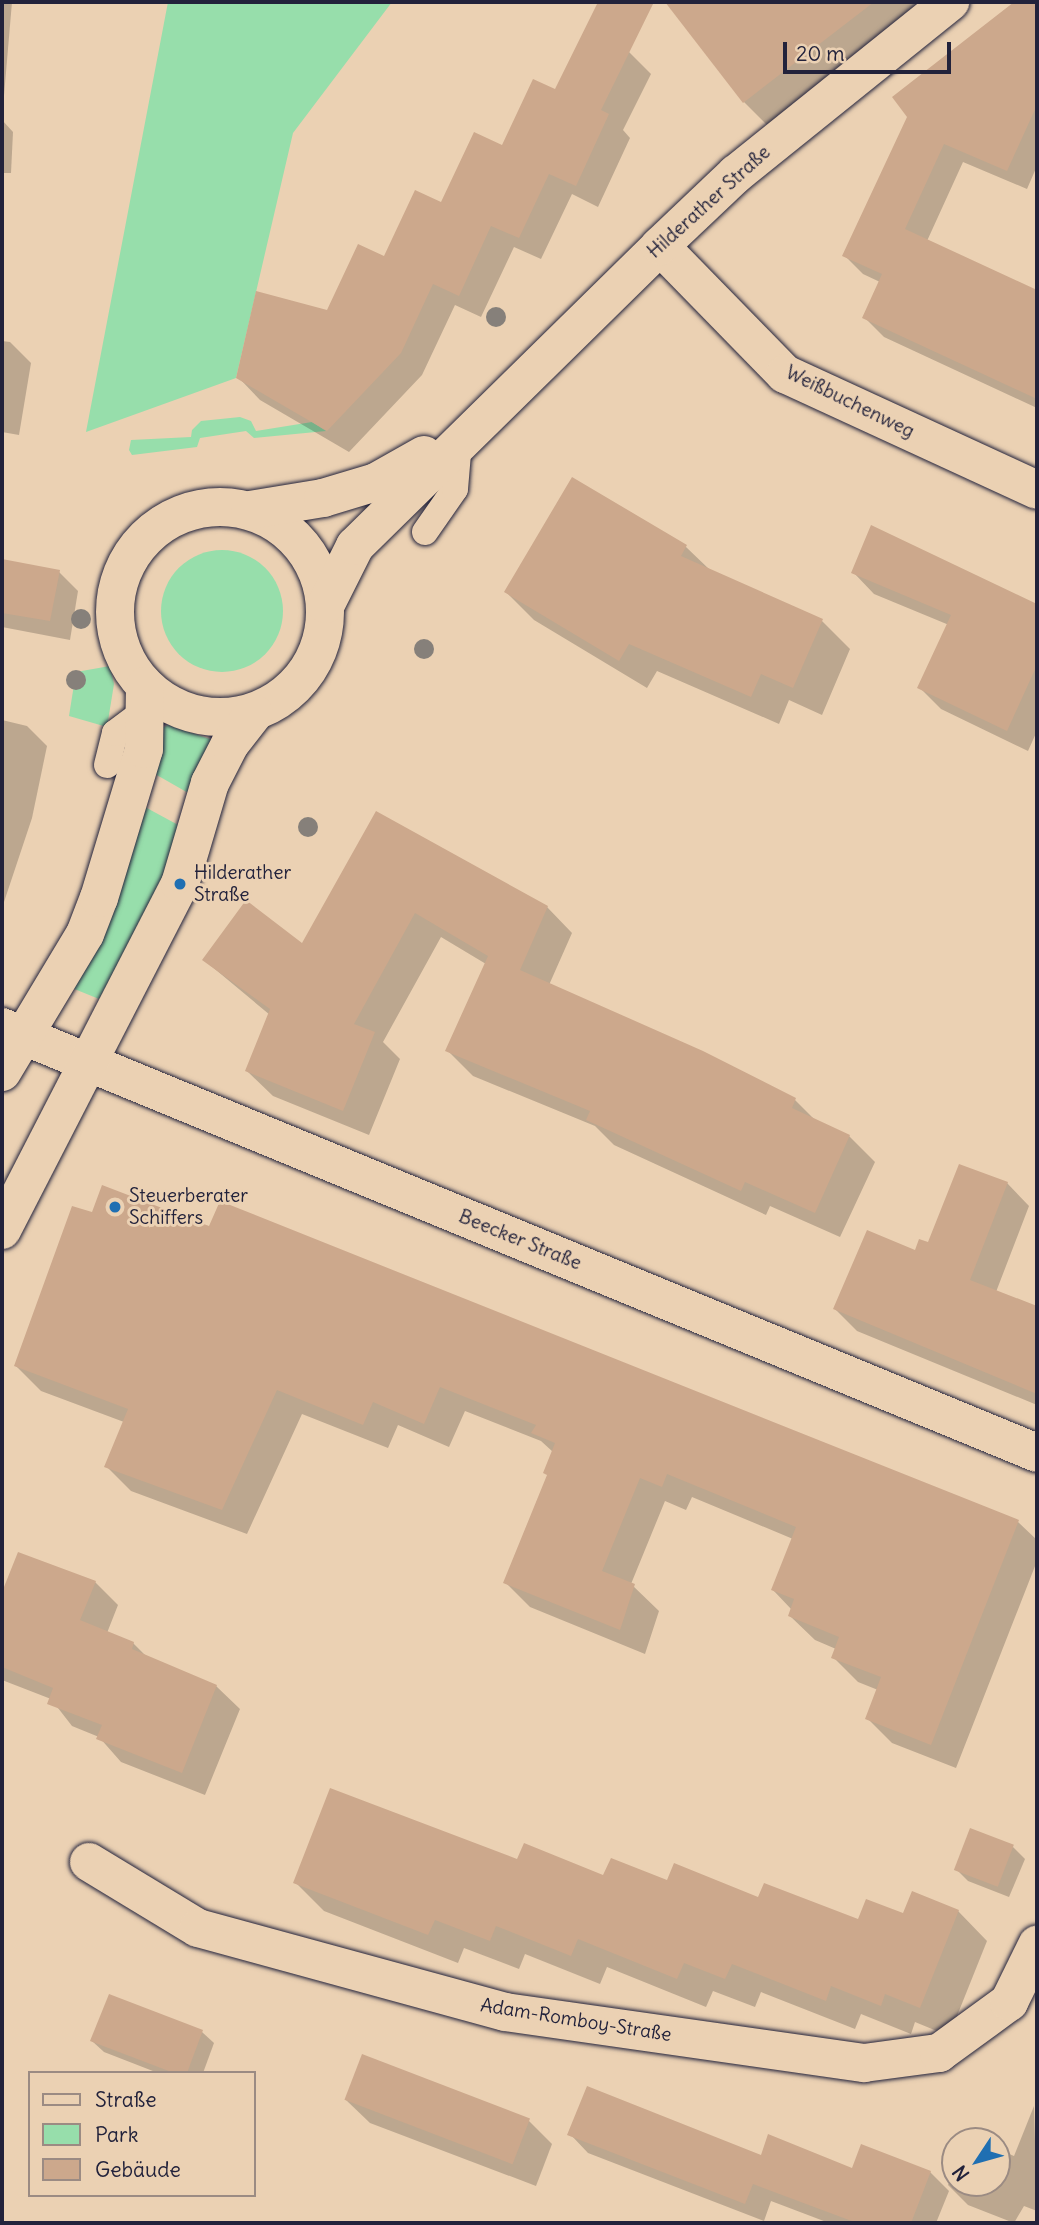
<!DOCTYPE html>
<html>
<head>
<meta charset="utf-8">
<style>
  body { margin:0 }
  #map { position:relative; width:1039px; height:2225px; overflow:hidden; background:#ebd1b3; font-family:Delius,sans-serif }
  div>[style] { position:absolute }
  .green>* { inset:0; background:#97deab }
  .round { border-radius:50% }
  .shadow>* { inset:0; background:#0003 }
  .building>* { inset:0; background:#cca88c; transform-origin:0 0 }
  .roads { filter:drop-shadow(0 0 2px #22223b) drop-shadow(0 0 2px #22223b) }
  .lane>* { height:26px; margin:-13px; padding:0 13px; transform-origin:13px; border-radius:13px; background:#ebd1b3 }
  .street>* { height:38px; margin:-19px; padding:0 19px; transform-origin:19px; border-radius:19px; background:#ebd1b3 }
  .secondary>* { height:38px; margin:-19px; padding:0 19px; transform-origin:19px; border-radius:19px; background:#ebd1b3 }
  .secondary>.ring { margin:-19px; padding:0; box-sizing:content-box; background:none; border:38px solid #ebd1b3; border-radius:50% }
  .trees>* { width:20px; height:20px; margin:-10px; border-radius:50%; background:#86807a }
  .dots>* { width:19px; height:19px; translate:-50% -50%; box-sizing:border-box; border:4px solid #ebd1b3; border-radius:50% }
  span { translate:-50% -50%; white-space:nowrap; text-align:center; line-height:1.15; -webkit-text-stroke:6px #ebd1b3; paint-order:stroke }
  .street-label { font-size:19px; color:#22223b }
  .poi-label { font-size:19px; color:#22223b }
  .left { translate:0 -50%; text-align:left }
  .frame { position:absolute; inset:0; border:4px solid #22223b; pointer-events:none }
  .legend { position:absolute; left:28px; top:2071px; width:228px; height:126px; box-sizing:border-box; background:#ebd1b3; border:2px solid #9b8b83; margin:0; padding:9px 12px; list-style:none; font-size:21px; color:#22223b }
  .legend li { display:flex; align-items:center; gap:14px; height:35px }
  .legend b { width:35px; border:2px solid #9b8b83 }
  .north { position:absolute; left:941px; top:2127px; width:70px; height:70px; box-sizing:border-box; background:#ebd1b3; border:2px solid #9b8b83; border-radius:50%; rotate:234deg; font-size:19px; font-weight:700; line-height:28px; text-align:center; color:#22223b }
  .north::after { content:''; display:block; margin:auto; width:24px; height:32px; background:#1f6fb2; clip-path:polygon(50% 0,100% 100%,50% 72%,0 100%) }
  .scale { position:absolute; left:783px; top:42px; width:168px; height:32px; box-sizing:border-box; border:4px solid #22223b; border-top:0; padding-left:9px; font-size:21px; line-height:24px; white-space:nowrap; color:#22223b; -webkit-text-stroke:5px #ebd1b3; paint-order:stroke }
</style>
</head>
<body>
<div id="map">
  <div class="green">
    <div style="clip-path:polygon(168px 2px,392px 2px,293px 133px,236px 378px,86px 432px)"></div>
    <div style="clip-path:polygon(240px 417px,251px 421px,256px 431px,312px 422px,326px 431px,254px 438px,246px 431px,200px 438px,197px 447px,132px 455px,129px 450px,131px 440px,191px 437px,192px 430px,201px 421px)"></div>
    <div class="round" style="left:161px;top:550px;width:122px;height:122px"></div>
    <div style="clip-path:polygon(110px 666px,114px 684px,107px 727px,69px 716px,76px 672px)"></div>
    <div style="clip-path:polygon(168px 725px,213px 740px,190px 794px,155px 774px,162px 728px)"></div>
    <div style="clip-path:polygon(145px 807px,180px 826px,161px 885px,99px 999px,72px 988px)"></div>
  </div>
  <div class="shadow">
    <div style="clip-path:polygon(2px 2px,12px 2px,2px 119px)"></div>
    <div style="clip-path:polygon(667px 2px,931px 2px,770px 128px,744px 102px)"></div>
    <div style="clip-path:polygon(1018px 2px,1037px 2px,1037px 166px,1027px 189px,963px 162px,927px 241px,1037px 292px,1037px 408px,884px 337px,864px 317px,880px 282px,863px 274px,844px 255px,909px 117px,894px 97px)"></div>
    <div style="clip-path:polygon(629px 52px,651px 74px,623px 130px,630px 138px,598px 207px,572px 194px,541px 259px,514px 247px,481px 317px,455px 305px,422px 375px,349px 452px,260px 400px,238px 377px,328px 312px,503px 148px,556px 91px)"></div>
    <div style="clip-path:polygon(2px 120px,13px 132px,11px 173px,2px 173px)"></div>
    <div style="clip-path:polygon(2px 341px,10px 342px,31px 363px,19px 435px,2px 432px)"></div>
    <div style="clip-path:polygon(572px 479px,686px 547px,710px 570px,822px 621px,850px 649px,822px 715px,789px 700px,779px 724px,657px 671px,647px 688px,534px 620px,506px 592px)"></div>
    <div style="clip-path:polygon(872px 528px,1037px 606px,1037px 731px,1028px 751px,941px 709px,920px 688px,949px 625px,874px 594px,853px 572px)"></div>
    <div style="clip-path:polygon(2px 560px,59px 572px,78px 591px,70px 640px,2px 627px)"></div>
    <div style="clip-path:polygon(2px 720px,27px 726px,47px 746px,32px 818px,2px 908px)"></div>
    <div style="clip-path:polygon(376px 814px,547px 907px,572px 933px,549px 985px,795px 1100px,817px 1122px,849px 1136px,875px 1162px,840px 1237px,770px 1206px,766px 1215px,614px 1145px,595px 1126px,473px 1076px,447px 1050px,486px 964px,441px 937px,383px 1042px,400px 1059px,369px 1135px,273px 1096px,247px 1071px,270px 1015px,204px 960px,303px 945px)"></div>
    <div style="clip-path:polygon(1007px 1183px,1029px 1206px,996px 1292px,1037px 1308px,1037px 1405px,857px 1331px,835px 1309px,929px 1245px)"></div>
    <div style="clip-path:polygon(221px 1203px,1018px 1522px,1037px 1540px,1037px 1561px,956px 1768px,892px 1743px,867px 1718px,878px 1690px,858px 1682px,833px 1657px,836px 1649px,815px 1640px,790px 1616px,792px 1610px,773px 1590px,793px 1539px,692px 1497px,686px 1510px,665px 1501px,631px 1584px,659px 1611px,645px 1654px,530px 1607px,505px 1582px,548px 1476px,553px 1452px,541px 1441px,465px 1411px,449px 1447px,398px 1425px,388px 1448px,302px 1414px,247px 1534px,131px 1491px,106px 1466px,124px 1422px,41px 1391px,16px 1366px,93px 1215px,210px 1228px)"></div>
    <div style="clip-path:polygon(19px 1554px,95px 1582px,118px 1605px,107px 1633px,133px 1643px,148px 1658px,216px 1686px,240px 1709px,205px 1795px,121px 1762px,99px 1737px,72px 1726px,51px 1699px,2px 1680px,2px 1597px)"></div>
    <div style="clip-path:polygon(1013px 1847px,1025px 1859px,1009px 1897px,968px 1881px,956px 1869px)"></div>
    <div style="clip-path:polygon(518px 1861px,604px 1877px,668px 1882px,859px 1921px,958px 1911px,987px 1941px,949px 2036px,915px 2022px,911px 2034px,861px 2014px,855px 2029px,761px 1992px,755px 2007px,713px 1991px,706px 2007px,607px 1967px,600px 1984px,525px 1954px,519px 1969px,464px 1948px,458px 1963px,324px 1911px,295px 1882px)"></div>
    <div style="clip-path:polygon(202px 2032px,214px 2043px,203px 2073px,158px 2073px,104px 2052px,92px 2041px)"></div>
    <div style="clip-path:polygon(346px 2100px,529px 2121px,552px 2144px,536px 2186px,370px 2123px)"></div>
    <div style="clip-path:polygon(1034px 2106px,1037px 2211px,1024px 2206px,1014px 2223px,968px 2205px,948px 2185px,955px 2167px,955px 2183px,997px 2183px,997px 2149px,1014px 2156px)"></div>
    <div style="clip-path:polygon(570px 2134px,853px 2170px,930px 2172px,949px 2191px,936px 2223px,829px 2223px,771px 2201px,764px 2221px,588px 2153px)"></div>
  </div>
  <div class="building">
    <div style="clip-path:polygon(598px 2px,654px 2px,601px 110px,609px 114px,576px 186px,549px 174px,519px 238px,491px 226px,459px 296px,433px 284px,401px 353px,327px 431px,236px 378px,256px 291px,327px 310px,358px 244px,384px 256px,415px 190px,441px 202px,474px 132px,502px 145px,533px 79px,555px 89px)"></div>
    <div style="clip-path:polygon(665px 2px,874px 2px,743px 103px)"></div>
    <div style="clip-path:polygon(1014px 2px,1037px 2px,1037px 105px,1007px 171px,944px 144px,905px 229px,1037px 290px,1037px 399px,862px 318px,882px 274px,842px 256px,907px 117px,892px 97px)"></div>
    <div style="clip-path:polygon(572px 477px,687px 545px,681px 556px,823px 619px,793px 688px,761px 674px,751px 697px,629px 644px,619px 661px,504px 592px)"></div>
    <div style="clip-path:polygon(871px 525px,1037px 604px,1037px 665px,1007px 731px,917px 688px,951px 615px,851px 573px)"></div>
    <div style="clip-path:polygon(2px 559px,60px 570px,50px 621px,2px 613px)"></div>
    <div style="clip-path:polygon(376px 811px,548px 906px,520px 970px,703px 1051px,796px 1098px,792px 1108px,850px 1135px,815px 1213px,745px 1182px,741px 1191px,586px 1120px,590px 1111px,445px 1051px,488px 956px,415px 913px,354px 1024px,375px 1032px,343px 1111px,245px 1071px,270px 1009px,202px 960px,246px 900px,302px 943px)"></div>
    <div style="clip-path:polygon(959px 1164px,1008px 1182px,970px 1280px,1037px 1306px,1037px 1394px,833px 1309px,867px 1230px,915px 1250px,919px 1239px,928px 1242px)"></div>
    <div style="clip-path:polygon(102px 1185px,209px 1226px,220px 1201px,1019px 1520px,931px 1745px,865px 1719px,881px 1677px,831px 1658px,839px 1637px,788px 1616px,794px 1599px,771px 1590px,796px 1527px,667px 1474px,662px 1487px,640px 1478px,602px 1571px,635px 1584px,620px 1630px,503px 1583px,547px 1475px,543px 1473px,555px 1443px,531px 1433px,536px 1425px,440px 1387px,424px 1424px,373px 1402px,363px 1425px,277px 1390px,222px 1510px,104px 1467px,128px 1409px,14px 1366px,72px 1206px,92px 1212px)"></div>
    <div style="clip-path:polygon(18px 1552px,96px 1581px,80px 1620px,134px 1642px,132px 1649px,217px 1685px,182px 1773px,96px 1739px,102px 1725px,47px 1704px,53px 1688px,2px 1667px,2px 1592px)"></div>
    <div style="clip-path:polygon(330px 1788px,517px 1859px,524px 1843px,603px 1875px,611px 1858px,667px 1880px,674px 1863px,758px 1897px,764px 1883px,858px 1919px,866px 1899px,903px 1913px,912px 1891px,959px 1910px,920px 2008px,885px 1994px,881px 2006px,831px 1986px,826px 2001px,732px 1964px,725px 1979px,684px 1963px,677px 1979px,578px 1939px,571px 1956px,496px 1926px,490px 1941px,435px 1920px,428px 1935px,293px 1883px)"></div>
    <div style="left:970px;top:1828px;width:47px;height:45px;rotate:21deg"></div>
    <div style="clip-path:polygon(109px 1994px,203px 2030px,187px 2073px,174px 2073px,90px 2041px)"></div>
    <div style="left:362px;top:2054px;width:180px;height:49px;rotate:21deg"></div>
    <div style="clip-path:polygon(587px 2086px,761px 2155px,768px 2134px,852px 2168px,861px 2144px,931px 2171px,911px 2223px,857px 2223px,753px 2184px,745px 2204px,567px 2135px)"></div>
  </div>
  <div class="roads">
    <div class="lane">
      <div style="left:425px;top:532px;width:52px;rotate:-55.1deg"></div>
      <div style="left:455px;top:489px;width:48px;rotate:-85.2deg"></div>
      <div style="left:107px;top:765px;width:33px;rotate:-76deg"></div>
      <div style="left:115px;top:733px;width:38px;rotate:-37deg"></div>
    </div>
    <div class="street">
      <div style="left:660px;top:246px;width:179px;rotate:45.7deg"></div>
      <div style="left:785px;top:374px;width:277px;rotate:24.7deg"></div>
      <div style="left:2px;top:1027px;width:1119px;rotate:22.37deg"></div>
      <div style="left:89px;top:1862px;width:127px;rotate:31.2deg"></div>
      <div style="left:198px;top:1928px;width:318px;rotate:15.3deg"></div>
      <div style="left:505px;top:2012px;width:363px;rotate:8.1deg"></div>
      <div style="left:864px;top:2063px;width:76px;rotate:-7.6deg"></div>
      <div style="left:939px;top:2053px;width:87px;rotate:-36.1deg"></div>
      <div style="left:1009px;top:2002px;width:64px;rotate:-63.8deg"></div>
    </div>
    <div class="secondary">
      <div class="ring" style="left:115px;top:507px;width:172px;height:172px"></div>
      <div style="left:250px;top:510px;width:74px;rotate:-9.3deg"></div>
      <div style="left:323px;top:498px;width:55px;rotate:-16.8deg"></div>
      <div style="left:376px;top:482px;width:55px;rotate:-29.4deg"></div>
      <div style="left:326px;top:604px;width:65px;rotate:-63.4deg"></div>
      <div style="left:355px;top:546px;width:428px;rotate:-44.5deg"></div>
      <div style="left:660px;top:246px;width:105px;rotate:-43.5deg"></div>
      <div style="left:736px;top:174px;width:275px;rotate:-38.8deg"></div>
      <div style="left:2px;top:1072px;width:161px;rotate:-59deg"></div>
      <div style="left:85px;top:934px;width:39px;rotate:-69deg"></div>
      <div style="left:99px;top:898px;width:156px;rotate:-73.2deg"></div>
      <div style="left:144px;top:749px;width:63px;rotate:-89.1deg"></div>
      <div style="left:2px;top:1230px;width:389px;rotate:-62.8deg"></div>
      <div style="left:180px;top:884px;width:105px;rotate:-73.5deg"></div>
      <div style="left:210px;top:783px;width:44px;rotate:-62.9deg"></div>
      <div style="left:230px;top:744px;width:39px;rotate:-52deg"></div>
    </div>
  </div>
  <div class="trees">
    <div style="left:496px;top:317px"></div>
    <div style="left:81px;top:619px"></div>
    <div style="left:424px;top:649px"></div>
    <div style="left:76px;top:680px"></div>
    <div style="left:308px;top:827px"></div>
  </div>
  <div class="dots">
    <div style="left:180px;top:884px;background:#1f6fb2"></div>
    <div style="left:115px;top:1207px;background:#1f6fb2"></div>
  </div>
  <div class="street-label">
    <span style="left:709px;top:202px;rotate:-42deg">Hilderather Straße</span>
    <span style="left:850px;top:402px;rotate:26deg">Weißbuchenweg</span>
    <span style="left:520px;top:1240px;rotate:22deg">Beecker Straße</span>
    <span style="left:576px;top:2020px;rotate:9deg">Adam-Romboy-Straße</span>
  </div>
  <div class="poi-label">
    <span class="left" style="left:194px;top:884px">Hilderather<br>Straße</span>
    <span class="left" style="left:129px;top:1207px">Steuerberater<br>Schiffers</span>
  </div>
  <div class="frame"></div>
  <ul class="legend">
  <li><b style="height:9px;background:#ebd1b3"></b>Straße</li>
  <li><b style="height:19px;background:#97deab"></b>Park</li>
  <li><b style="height:19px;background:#cca88c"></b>Gebäude</li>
  </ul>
  <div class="north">N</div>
  <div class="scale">20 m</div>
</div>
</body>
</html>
